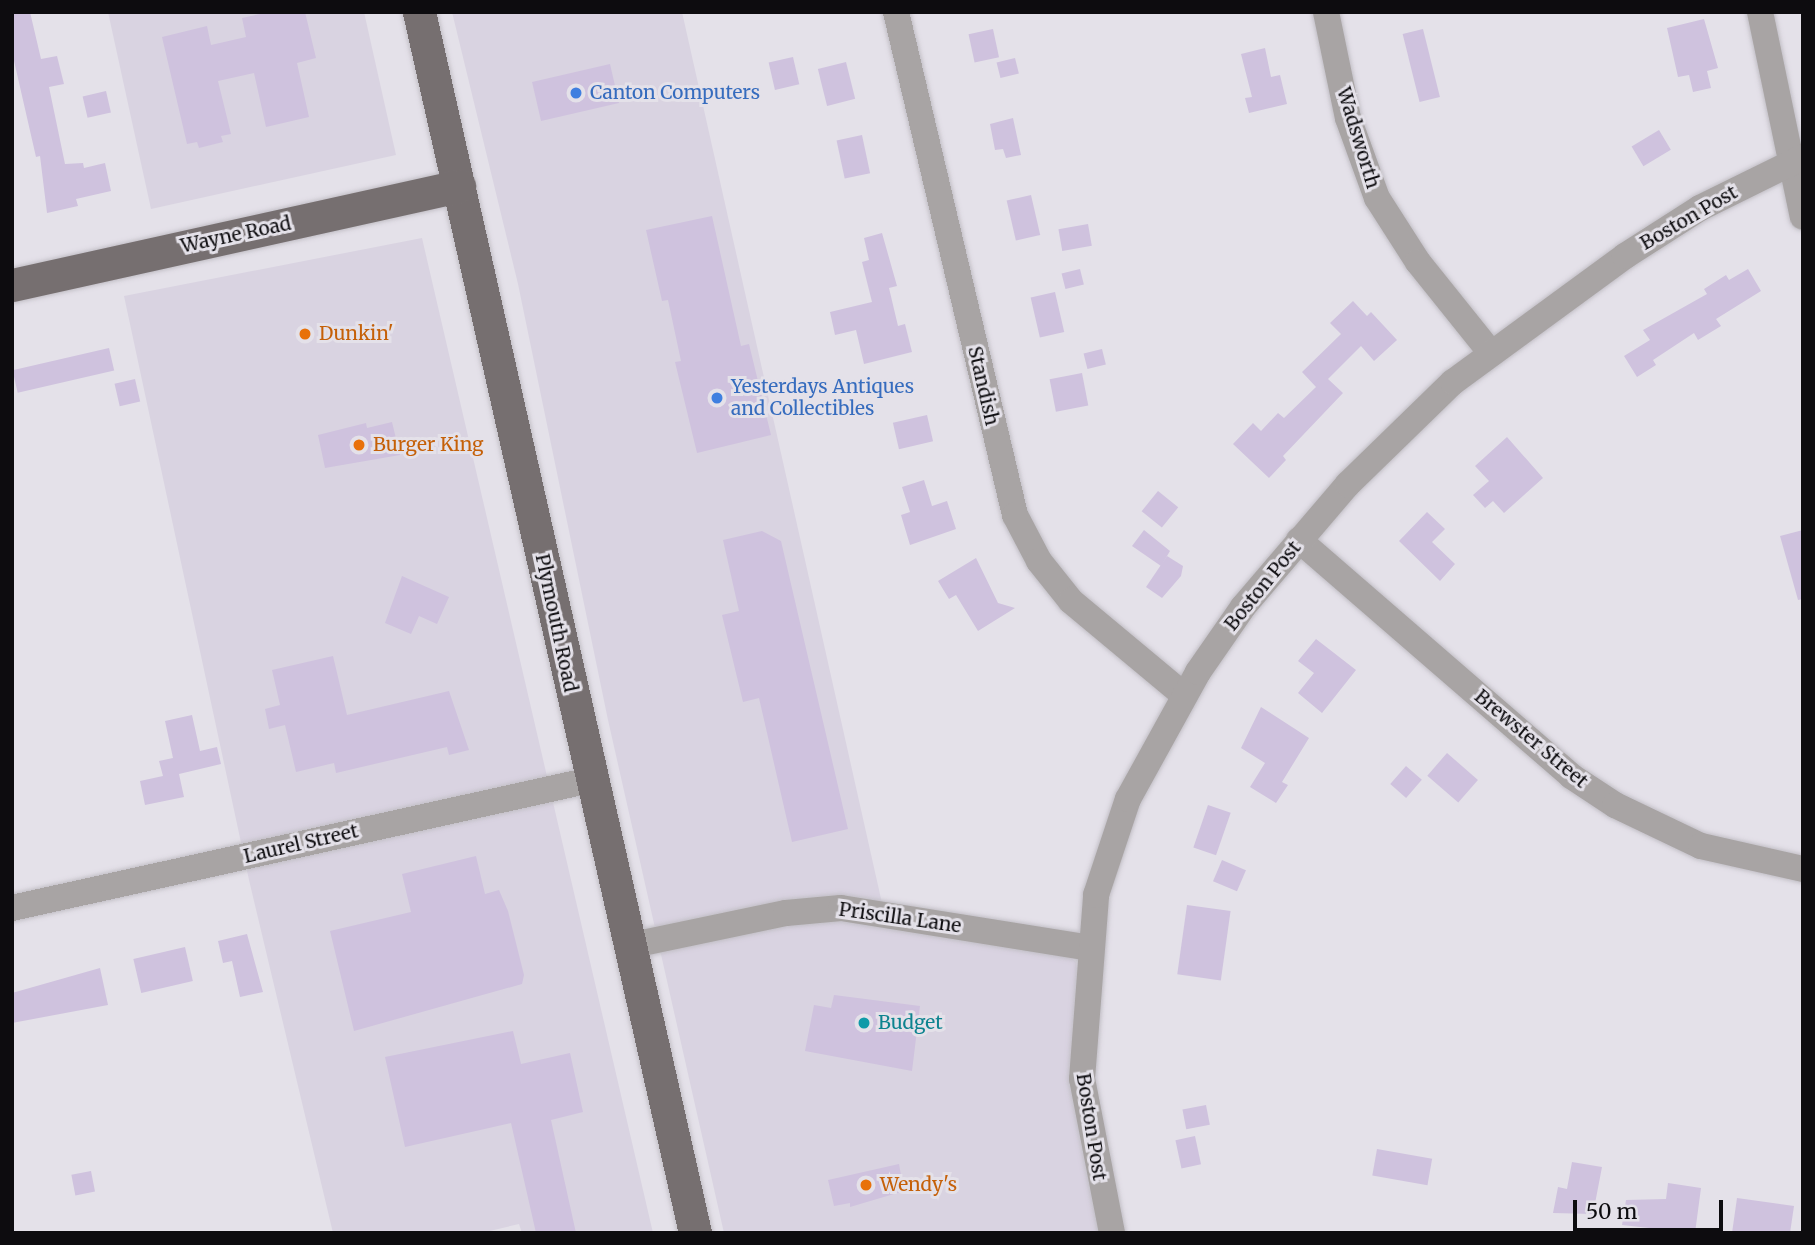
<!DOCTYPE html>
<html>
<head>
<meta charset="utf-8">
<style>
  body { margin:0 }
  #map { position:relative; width:1815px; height:1245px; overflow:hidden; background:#e4e1e9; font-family:Merriweather,serif }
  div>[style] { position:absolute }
  .built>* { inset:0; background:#d9d3e1 }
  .building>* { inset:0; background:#cfc2de; transform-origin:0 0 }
  .roads { filter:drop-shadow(0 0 2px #c2bfc6) drop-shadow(0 0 2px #c2bfc6) }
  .minor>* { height:26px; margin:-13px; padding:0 13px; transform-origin:13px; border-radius:13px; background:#a8a4a4 }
  .major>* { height:33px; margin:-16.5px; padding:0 16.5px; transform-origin:16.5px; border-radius:16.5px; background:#766f70 }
  .dots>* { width:19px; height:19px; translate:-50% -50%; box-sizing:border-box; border:4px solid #e4e1e9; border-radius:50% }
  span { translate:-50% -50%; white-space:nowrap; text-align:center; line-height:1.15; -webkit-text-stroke:6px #e4e1e9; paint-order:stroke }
  .shop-label { font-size:19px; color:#366cbe }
  .left { translate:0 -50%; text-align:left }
  .street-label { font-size:19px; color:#0d0c0f }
  .food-label { font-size:19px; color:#c56008 }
  .culture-label { font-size:19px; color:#0d838f }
  .frame { position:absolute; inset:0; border:14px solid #0d0c0f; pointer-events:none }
  .scale { position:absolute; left:1573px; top:1200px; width:150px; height:32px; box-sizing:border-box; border:4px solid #0d0c0f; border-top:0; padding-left:9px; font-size:21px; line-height:24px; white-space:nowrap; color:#0d0c0f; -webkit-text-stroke:5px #e4e1e9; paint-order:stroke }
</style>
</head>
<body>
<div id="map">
  <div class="built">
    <div style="clip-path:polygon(108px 12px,364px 12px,396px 155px,151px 209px)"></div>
    <div style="clip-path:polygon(452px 12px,682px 12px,886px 921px,1068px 955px,1076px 962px,1103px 1233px,724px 1233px,608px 720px,518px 284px)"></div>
    <div style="clip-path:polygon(422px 238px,653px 1233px,522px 1233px,519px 1224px,481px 1233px,333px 1233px,249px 880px,124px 296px)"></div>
  </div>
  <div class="building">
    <div style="clip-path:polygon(12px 12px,30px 12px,41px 59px,57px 56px,64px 84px,49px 87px,65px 164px,83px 163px,84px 168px,105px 163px,111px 191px,76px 199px,78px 206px,47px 213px,40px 156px,36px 157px,12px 52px)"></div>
    <div style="clip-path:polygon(269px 12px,305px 12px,316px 58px,297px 63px,309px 117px,266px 127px,254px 73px,218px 81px,231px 134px,221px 136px,223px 142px,199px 148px,197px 142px,187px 144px,162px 37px,207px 26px,211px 45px,246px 37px,242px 18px)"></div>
    <div style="clip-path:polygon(1704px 19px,1718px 68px,1707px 71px,1711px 88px,1693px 92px,1689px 75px,1678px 77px,1667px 28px)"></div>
    <div style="left:993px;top:29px;width:29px;height:25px;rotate:78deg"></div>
    <div style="left:1423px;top:29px;width:70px;height:21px;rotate:76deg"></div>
    <div style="clip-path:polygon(1265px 48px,1271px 77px,1280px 75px,1287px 104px,1249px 113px,1245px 98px,1252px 97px,1241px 54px)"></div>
    <div style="left:793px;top:57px;width:28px;height:25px;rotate:77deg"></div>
    <div style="left:1015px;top:58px;width:16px;height:19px;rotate:76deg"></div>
    <div style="left:846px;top:62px;width:38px;height:29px;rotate:76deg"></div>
    <div style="left:610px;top:64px;width:40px;height:80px;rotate:77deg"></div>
    <div style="left:106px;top:91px;width:22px;height:24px;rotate:77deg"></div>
    <div style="clip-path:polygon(1013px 118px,1021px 155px,1006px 158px,1003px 149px,995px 150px,990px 124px)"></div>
    <div style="left:1659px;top:130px;width:23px;height:32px;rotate:59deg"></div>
    <div style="left:862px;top:135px;width:39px;height:26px;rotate:78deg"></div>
    <div style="left:1031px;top:195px;width:41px;height:25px;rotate:77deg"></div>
    <div style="clip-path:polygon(712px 216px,741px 346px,749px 344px,771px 435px,697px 453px,675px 362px,681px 361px,668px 300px,662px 301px,646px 230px)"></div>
    <div style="left:1088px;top:224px;width:22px;height:30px;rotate:80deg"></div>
    <div style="clip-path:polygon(882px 233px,897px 286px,889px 288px,898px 326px,905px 324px,912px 352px,864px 364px,856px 330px,835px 335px,830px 312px,872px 302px,862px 262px,869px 260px,864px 238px)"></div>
    <div style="left:1080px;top:269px;width:16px;height:19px;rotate:76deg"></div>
    <div style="clip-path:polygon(1748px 269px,1761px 291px,1716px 319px,1721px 326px,1698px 340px,1694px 333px,1653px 360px,1656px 365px,1637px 377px,1624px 356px,1650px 340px,1643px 330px,1707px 294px,1704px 289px,1726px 275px,1729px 280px)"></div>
    <div style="left:1055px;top:292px;width:41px;height:25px;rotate:77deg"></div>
    <div style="clip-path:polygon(1353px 301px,1367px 316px,1371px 312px,1397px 340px,1374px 361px,1361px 346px,1328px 379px,1343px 393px,1283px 456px,1286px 460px,1269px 478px,1233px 444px,1253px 423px,1261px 431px,1278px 413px,1284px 418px,1316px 387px,1302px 372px,1341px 334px,1330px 323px)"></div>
    <div style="left:109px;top:348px;width:23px;height:99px;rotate:77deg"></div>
    <div style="left:1102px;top:349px;width:16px;height:19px;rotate:76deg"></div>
    <div style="left:1082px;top:373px;width:33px;height:33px;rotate:79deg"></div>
    <div style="left:135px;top:379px;width:23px;height:21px;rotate:77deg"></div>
    <div style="left:927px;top:415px;width:27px;height:35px;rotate:77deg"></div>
    <div style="clip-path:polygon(392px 422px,400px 455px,325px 468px,318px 435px,366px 423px,367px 428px)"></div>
    <div style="clip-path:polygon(1507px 437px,1543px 478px,1504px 513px,1493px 501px,1485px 508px,1473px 495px,1489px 481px,1475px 466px)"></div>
    <div style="clip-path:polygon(924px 480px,932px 506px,947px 501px,956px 529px,910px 545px,901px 515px,910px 512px,902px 487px)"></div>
    <div style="left:1158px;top:491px;width:26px;height:26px;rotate:39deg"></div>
    <div style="clip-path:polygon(1427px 512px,1445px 529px,1432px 542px,1455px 564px,1440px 581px,1399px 541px)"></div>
    <div style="clip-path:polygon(1144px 530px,1170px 551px,1161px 566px,1132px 546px)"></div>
    <div style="clip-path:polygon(1803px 530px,1803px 599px,1798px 600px,1780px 536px)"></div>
    <div style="clip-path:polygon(762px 531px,781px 541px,848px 829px,792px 842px,759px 698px,743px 702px,722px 615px,739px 611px,723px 540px)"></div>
    <div style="clip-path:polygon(1167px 556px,1183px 566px,1181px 576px,1162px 598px,1146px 587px)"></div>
    <div style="clip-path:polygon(976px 558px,998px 603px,1015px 608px,978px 631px,956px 595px,949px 599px,938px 581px)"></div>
    <div style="clip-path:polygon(402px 576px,449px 597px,437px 624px,419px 616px,411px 634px,385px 623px)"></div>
    <div style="clip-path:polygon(1316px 639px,1356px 670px,1322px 713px,1298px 693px,1314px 673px,1298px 661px)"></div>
    <div style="clip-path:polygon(333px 656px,347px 715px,449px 691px,469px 750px,449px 755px,447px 747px,336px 773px,334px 763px,296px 772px,285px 725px,269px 729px,265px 709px,280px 705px,272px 670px)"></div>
    <div style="clip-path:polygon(1261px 707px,1309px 738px,1282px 782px,1288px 785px,1276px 803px,1250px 787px,1265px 763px,1241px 748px)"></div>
    <div style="clip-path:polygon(192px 715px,200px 751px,217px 747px,221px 764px,179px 774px,184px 797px,145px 805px,140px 781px,163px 776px,159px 761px,173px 758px,165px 721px)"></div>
    <div style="left:1447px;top:753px;width:41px;height:30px;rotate:41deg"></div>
    <div style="left:1406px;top:766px;width:21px;height:24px;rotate:41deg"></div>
    <div style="left:1208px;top:805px;width:24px;height:45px;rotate:19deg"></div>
    <div style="clip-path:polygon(476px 856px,485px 894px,499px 890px,508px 911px,524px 975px,522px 984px,354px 1031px,330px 931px,411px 912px,402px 874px)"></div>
    <div style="left:1222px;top:860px;width:26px;height:23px;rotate:23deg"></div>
    <div style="left:1187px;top:905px;width:44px;height:70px;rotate:8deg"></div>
    <div style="clip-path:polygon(247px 934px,263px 992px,240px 997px,232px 961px,223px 963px,218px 941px)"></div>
    <div style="left:185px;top:947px;width:35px;height:53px;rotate:77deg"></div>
    <div style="clip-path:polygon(100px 968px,108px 1005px,12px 1023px,12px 993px)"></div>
    <div style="clip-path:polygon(834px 995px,920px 1006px,912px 1071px,805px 1051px,814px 1005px,831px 1008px)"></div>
    <div style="clip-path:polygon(513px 1031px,521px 1064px,570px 1053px,583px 1112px,551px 1120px,576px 1233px,536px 1233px,511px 1123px,405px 1147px,385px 1057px)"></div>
    <div style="left:1206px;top:1105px;width:20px;height:24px;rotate:79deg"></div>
    <div style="left:1195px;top:1136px;width:29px;height:20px;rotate:78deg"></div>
    <div style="left:1377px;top:1149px;width:56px;height:27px;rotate:10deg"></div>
    <div style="clip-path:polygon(1572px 1162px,1602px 1167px,1593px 1214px,1553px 1213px,1558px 1187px,1567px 1189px)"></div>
    <div style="clip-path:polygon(899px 1164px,904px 1191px,850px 1207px,850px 1203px,834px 1206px,828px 1180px)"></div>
    <div style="left:91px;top:1171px;width:21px;height:20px;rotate:79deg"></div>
    <div style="clip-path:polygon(1668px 1183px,1701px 1188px,1695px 1233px,1622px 1225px,1626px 1200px,1666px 1199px)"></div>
    <div style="clip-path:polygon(1737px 1198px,1794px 1206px,1790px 1233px,1732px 1233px)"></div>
  </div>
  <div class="roads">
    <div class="minor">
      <div style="left:896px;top:12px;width:517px;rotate:76.69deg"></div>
      <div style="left:1015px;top:515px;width:52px;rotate:62.4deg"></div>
      <div style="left:1039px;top:561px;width:51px;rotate:51.3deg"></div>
      <div style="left:1071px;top:601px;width:147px;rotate:39.8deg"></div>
      <div style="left:1326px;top:12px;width:108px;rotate:78.3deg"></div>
      <div style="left:1348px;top:118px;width:85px;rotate:70.1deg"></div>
      <div style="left:1377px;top:198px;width:76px;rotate:57.4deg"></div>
      <div style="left:1418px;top:262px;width:117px;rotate:51.3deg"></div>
      <div style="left:1760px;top:12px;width:209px;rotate:78.2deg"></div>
      <div style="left:1299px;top:540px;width:360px;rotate:40.9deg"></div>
      <div style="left:1571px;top:776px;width:53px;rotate:33.4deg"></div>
      <div style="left:1615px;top:805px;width:95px;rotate:25.5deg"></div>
      <div style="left:1701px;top:846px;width:105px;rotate:12.7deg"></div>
      <div style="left:12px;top:908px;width:593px;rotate:-12.47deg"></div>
      <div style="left:628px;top:946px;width:161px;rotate:-11.8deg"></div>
      <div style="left:786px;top:913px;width:55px;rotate:-5.2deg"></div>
      <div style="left:841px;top:908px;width:252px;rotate:9.1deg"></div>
      <div style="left:1112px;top:1233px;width:157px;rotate:-101deg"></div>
      <div style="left:1082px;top:1079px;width:185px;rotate:-85.6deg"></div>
      <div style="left:1096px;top:895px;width:101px;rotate:-71.6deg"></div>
      <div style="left:1128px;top:799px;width:145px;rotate:-61.1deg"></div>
      <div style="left:1198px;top:672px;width:79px;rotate:-55.3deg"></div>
      <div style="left:1243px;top:607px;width:162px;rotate:-49.5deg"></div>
      <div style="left:1348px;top:484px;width:146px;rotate:-44.2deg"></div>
      <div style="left:1453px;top:382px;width:213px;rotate:-36.2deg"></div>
      <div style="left:1625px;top:256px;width:89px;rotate:-32.6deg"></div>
      <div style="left:1700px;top:208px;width:115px;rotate:-26.3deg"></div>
    </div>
    <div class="major">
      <div style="left:419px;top:12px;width:1252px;rotate:77.26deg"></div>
      <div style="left:12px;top:285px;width:458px;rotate:-12.5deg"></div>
    </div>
  </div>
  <div class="dots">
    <div style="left:576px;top:93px;background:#3f7fe0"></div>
    <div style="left:305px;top:334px;background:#e8710a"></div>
    <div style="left:717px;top:398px;background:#3f7fe0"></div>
    <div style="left:359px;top:445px;background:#e8710a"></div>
    <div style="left:864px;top:1023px;background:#0f9aa8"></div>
    <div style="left:866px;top:1185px;background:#e8710a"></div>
  </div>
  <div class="shop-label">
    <span class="left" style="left:590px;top:93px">Canton Computers</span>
    <span class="left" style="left:731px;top:398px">Yesterdays Antiques<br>and Collectibles</span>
  </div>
  <div class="street-label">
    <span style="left:1358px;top:138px;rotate:73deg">Wadsworth</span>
    <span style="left:1689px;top:218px;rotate:-30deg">Boston Post</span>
    <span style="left:236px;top:235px;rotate:-12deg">Wayne Road</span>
    <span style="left:983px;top:386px;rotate:77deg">Standish</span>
    <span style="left:1263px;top:586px;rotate:-51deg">Boston Post</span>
    <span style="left:556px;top:623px;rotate:78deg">Plymouth Road</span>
    <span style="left:1531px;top:739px;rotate:40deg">Brewster Street</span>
    <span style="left:301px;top:844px;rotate:-13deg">Laurel Street</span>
    <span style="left:900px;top:918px;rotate:8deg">Priscilla Lane</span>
    <span style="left:1091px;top:1127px;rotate:81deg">Boston Post</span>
  </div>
  <div class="food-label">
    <span class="left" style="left:319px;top:334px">Dunkin'</span>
    <span class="left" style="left:373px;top:445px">Burger King</span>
    <span class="left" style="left:880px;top:1185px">Wendy's</span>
  </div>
  <div class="culture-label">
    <span class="left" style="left:878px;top:1023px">Budget</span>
  </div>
  <div class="frame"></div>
  <div class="scale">50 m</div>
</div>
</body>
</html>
